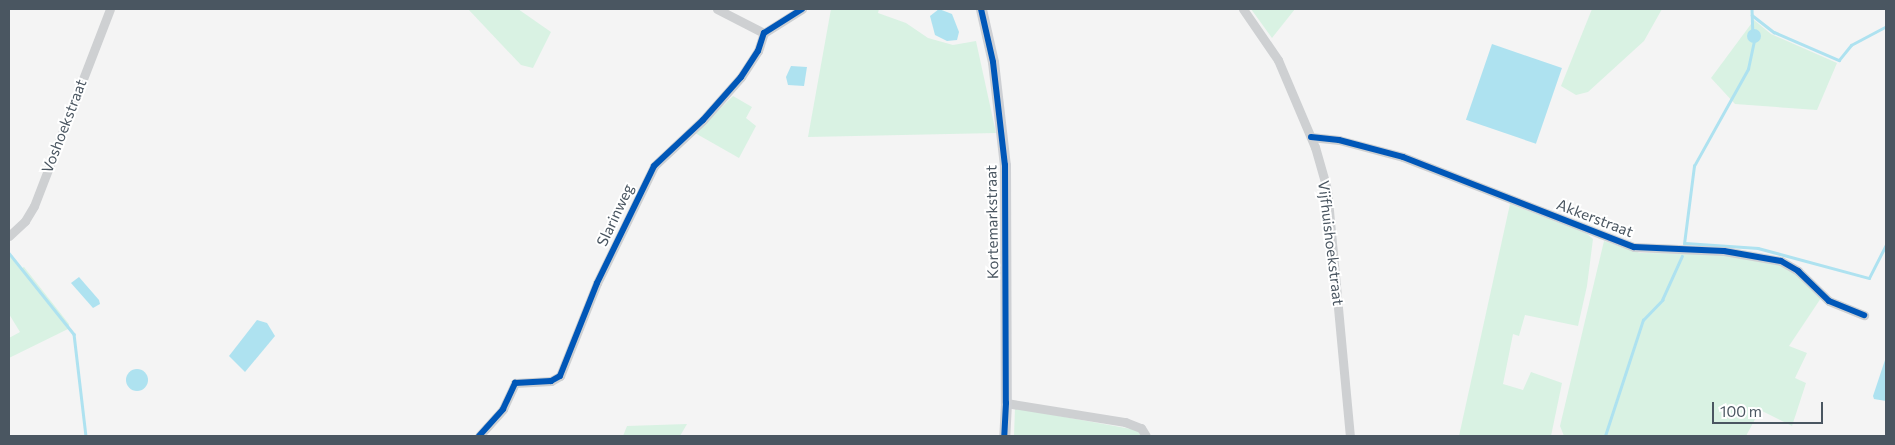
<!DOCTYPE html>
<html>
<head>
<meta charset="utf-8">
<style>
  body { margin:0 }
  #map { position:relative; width:1895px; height:445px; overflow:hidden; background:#f4f4f4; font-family:Commissioner,sans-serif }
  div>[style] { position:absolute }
  .green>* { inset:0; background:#d9f2e3 }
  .water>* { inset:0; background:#aee2f0; transform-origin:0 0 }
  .round { border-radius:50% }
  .stream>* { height:2.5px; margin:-1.25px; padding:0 1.25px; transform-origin:1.25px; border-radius:1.25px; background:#aee2f0 }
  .street>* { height:9px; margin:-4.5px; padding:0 4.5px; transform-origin:4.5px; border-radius:4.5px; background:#ced0d2 }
  .secondary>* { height:11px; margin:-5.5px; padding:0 5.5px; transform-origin:5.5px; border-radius:5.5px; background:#ced0d4 }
  .cycleway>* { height:6px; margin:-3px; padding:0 3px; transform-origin:3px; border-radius:3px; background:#0057b8 }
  span { translate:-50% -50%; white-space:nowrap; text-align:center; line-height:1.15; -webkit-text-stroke:4px #fff; paint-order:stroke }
  .street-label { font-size:15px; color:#4a5661 }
  .frame { position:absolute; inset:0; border:10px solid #4a5661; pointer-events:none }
  .scale { position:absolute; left:1712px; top:402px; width:111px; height:22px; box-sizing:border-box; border:2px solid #4a5661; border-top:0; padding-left:6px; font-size:15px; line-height:18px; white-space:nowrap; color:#4a5661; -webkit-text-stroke:4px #fff; paint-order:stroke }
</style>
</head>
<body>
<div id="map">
  <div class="green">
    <div style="clip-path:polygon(468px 9px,518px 9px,551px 32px,533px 68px,521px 65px)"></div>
    <div style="clip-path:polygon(831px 9px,879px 9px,878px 13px,906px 23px,928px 38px,953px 45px,976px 41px,996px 133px,808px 137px)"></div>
    <div style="clip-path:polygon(1251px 9px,1295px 9px,1272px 38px)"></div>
    <div style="clip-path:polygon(1592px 9px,1662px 9px,1644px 41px,1588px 92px,1576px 95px,1561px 86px)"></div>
    <div style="clip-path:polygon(1754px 20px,1771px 34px,1837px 63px,1817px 110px,1735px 104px,1711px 78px)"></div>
    <div style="clip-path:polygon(733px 96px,752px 107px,746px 118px,756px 126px,739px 158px,695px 133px)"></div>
    <div style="clip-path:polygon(1510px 204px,1586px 233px,1593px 239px,1587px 286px,1578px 326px,1525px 315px,1519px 336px,1513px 334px,1503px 384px,1523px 390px,1531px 372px,1562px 383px,1551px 436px,1459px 436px)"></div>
    <div style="clip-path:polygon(1604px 241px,1640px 253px,1723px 254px,1780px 263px,1799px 275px,1821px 298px,1789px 346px,1807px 353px,1795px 378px,1806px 383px,1792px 426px,1760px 410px,1746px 436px,1564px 436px,1560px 426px)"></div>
    <div style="clip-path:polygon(9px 255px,20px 269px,24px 267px,69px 324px,68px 329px,9px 358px,9px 338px,20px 332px,9px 314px)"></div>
    <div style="clip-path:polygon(1015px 408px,1137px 430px,1141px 436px,1014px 436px)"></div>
    <div style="clip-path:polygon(687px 424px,680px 436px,623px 436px,627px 426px)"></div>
  </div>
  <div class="water">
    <div style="clip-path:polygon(939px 9px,952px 14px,959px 32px,957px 40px,947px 41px,935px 35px,930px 16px)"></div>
    <div class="round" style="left:1747px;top:29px;width:14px;height:14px"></div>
    <div style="left:1492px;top:44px;width:74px;height:80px;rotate:19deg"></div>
    <div style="clip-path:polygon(791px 66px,807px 67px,804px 86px,788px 85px,786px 77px)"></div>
    <div style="clip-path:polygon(79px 277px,99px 300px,100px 304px,93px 308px,71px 283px)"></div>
    <div style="clip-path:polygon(257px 320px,267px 323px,275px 336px,245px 372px,229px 356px)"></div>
    <div style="clip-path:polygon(1886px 357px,1886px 401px,1874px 399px,1873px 396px)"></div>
    <div class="round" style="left:126px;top:369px;width:22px;height:22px"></div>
  </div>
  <div class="stream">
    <div style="left:1752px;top:9px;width:23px;rotate:88deg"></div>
    <div style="left:1752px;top:15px;width:28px;rotate:38deg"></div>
    <div style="left:1774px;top:32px;width:71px;rotate:23.3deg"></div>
    <div style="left:1839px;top:60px;width:19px;rotate:-51deg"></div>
    <div style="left:1851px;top:45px;width:40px;rotate:-28deg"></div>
    <div style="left:1685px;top:243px;width:73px;rotate:3.9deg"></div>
    <div style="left:1758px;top:248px;width:115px;rotate:15.1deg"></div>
    <div style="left:1869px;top:278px;width:38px;rotate:-63deg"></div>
    <div style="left:1684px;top:244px;width:79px;rotate:-82.7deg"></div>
    <div style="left:1694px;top:166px;width:111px;rotate:-60.9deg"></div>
    <div style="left:1748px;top:69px;width:30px;rotate:-78deg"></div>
    <div style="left:9px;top:253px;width:104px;rotate:51.3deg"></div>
    <div style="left:74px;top:334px;width:103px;rotate:83.3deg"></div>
    <div style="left:1605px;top:436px;width:122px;rotate:-71.9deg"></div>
    <div style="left:1643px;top:320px;width:28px;rotate:-46deg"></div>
    <div style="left:1662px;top:300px;width:48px;rotate:-65.6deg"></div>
  </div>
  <div class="street">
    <div style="left:717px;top:9px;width:53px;rotate:27.1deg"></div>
    <div style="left:1243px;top:9px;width:62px;rotate:55.5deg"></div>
    <div style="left:1278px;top:60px;width:95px;rotate:67deg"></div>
    <div style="left:1315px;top:147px;width:44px;rotate:74.1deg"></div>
    <div style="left:1327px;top:189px;width:248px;rotate:84.7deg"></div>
    <div style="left:1311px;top:137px;width:28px;rotate:6deg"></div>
    <div style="left:1339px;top:140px;width:66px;rotate:14.9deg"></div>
    <div style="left:1403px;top:157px;width:248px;rotate:21.3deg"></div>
    <div style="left:1634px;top:247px;width:90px;rotate:2.5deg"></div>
    <div style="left:1724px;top:251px;width:58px;rotate:10deg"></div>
    <div style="left:1781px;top:261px;width:20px;rotate:30deg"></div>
    <div style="left:1798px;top:271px;width:43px;rotate:44.1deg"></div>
    <div style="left:1829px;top:301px;width:38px;rotate:22deg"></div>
    <div style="left:9px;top:236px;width:22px;rotate:-43deg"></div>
    <div style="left:25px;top:221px;width:17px;rotate:-59deg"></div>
    <div style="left:34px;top:206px;width:211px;rotate:-68.9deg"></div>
    <div style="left:1006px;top:403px;width:121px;rotate:9.1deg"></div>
    <div style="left:1125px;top:422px;width:17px;rotate:21deg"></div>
    <div style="left:1141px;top:428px;width:9px;rotate:58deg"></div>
    <div style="left:479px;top:436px;width:36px;rotate:-48deg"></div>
    <div style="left:503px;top:409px;width:29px;rotate:-65deg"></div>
    <div style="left:515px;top:383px;width:36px;rotate:-3deg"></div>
    <div style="left:551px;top:381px;width:10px;rotate:-29deg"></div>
    <div style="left:560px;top:376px;width:100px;rotate:-68.3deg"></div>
    <div style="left:597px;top:283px;width:130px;rotate:-64deg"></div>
    <div style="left:654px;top:166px;width:67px;rotate:-43.2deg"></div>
    <div style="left:703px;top:120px;width:57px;rotate:-48.5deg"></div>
    <div style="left:741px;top:77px;width:31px;rotate:-57deg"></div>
    <div style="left:758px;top:51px;width:19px;rotate:-72deg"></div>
    <div style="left:764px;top:33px;width:45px;rotate:-32.3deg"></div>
  </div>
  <div class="secondary">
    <div style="left:981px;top:9px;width:54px;rotate:77.2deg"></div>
    <div style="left:993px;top:62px;width:104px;rotate:83.4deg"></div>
    <div style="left:1005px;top:165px;width:238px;rotate:89.8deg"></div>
    <div style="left:1006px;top:403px;width:33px;rotate:93deg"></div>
  </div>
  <div class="cycleway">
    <div style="left:981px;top:9px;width:54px;rotate:77.2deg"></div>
    <div style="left:993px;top:62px;width:104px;rotate:83.4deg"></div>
    <div style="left:1005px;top:165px;width:238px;rotate:89.8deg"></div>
    <div style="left:1006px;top:403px;width:33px;rotate:93deg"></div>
    <div style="left:1311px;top:137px;width:28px;rotate:6deg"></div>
    <div style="left:1339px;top:140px;width:66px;rotate:14.9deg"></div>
    <div style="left:1403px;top:157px;width:248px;rotate:21.3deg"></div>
    <div style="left:1634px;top:247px;width:90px;rotate:2.5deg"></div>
    <div style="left:1724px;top:251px;width:58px;rotate:10deg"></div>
    <div style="left:1781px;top:261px;width:20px;rotate:30deg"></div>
    <div style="left:1798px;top:271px;width:43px;rotate:44.1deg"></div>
    <div style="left:1829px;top:301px;width:38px;rotate:22deg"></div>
    <div style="left:479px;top:436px;width:36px;rotate:-48deg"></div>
    <div style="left:503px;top:409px;width:29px;rotate:-65deg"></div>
    <div style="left:515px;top:383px;width:36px;rotate:-3deg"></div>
    <div style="left:551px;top:381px;width:10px;rotate:-29deg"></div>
    <div style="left:560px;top:376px;width:100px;rotate:-68.3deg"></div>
    <div style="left:597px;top:283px;width:130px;rotate:-64deg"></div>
    <div style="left:654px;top:166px;width:67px;rotate:-43.2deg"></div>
    <div style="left:703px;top:120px;width:57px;rotate:-48.5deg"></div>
    <div style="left:741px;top:77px;width:31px;rotate:-57deg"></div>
    <div style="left:758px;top:51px;width:19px;rotate:-72deg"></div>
    <div style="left:764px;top:33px;width:45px;rotate:-32.3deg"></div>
  </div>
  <div class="street-label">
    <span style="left:64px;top:126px;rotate:-69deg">Voshoekstraat</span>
    <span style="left:615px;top:215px;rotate:-65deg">Slarinweg</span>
    <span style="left:1595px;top:218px;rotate:21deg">Akkerstraat</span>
    <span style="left:992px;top:222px;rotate:-91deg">Kortemarkstraat</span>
    <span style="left:1331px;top:243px;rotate:83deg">Vijfhuishoekstraat</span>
  </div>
  <div class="frame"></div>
  <div class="scale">100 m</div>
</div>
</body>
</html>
